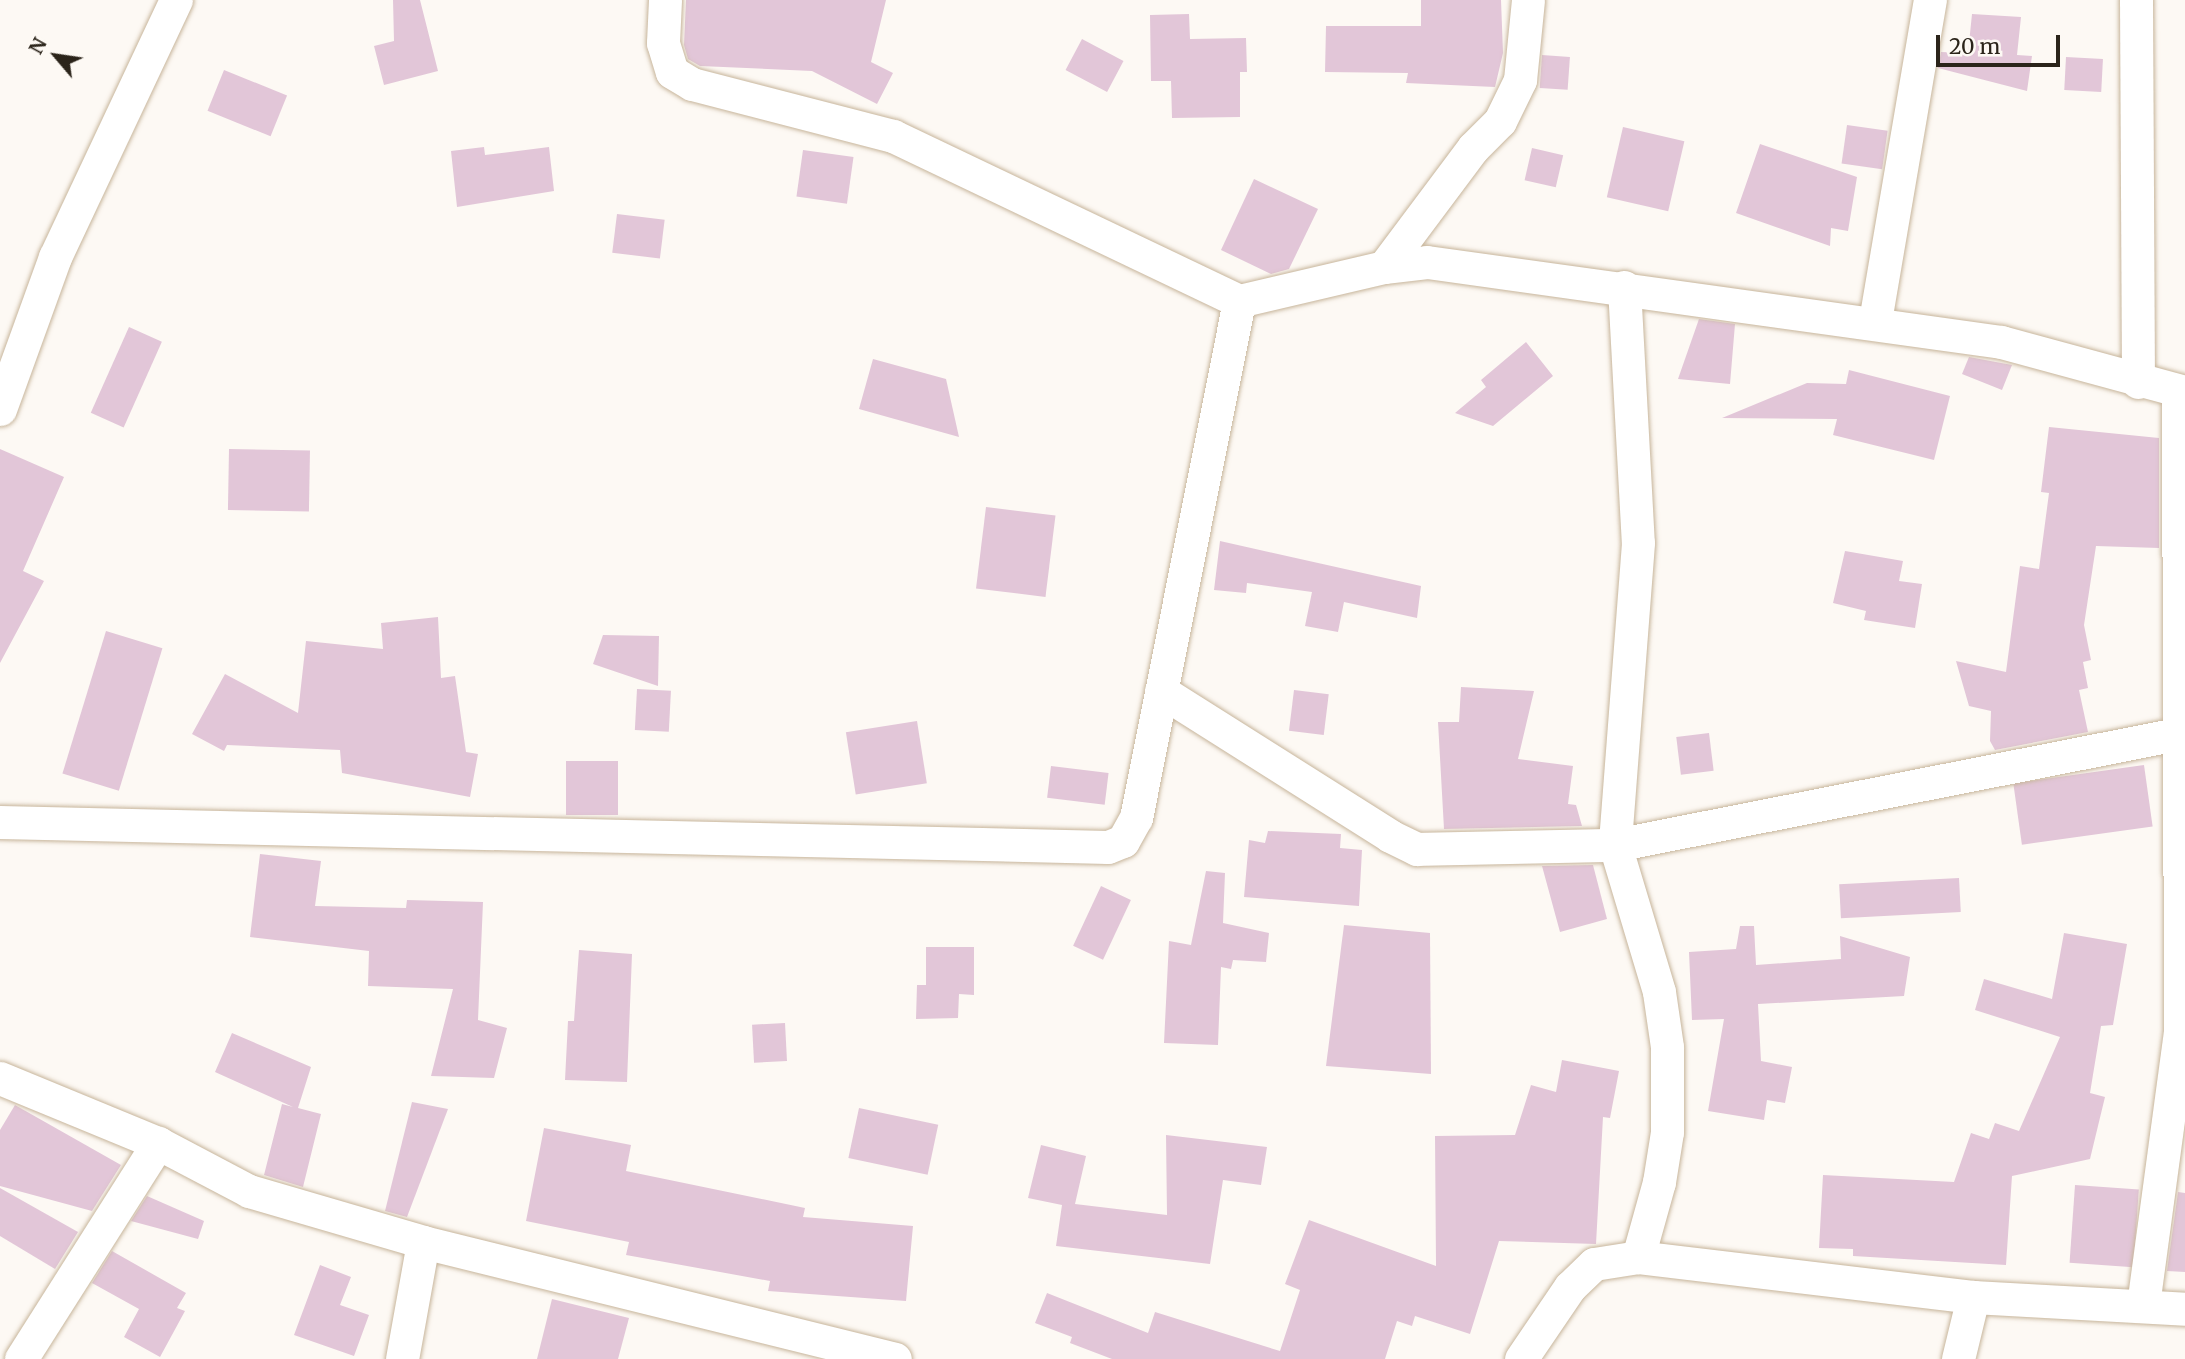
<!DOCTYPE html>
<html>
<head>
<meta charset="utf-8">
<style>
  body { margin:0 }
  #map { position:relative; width:2185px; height:1359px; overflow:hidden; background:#fdf9f4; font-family:Merriweather,serif }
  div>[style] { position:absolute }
  .building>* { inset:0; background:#e2c6d8; transform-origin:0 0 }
  .roads { filter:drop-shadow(0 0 2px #c7b59b) drop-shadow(0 0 2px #c7b59b) }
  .minor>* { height:33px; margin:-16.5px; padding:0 16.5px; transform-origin:16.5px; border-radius:16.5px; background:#fff }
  span { translate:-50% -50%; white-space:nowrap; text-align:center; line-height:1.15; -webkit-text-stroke:7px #fdf9f4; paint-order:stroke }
  .north { position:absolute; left:21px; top:21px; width:70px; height:70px; -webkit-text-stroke:5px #fdf9f4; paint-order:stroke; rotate:299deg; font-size:19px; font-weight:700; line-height:28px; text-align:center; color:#2b241a }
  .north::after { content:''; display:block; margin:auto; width:24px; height:32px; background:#2b241a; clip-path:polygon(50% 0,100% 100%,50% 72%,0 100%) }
  .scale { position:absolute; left:1936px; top:35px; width:124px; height:32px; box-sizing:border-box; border:4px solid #2b241a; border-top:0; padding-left:9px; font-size:21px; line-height:24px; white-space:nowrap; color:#2b241a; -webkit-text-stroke:5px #fdf9f4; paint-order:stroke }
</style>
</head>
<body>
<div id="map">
  <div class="building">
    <div style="clip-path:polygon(393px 0,420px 0,438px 71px,384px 85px,374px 46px,394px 41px)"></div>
    <div style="clip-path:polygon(686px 0,886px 0,871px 62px,893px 73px,877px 104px,812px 71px,700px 66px,688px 59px,684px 45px)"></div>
    <div style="clip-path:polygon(1421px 0,1501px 0,1503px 53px,1495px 87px,1406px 83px,1408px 73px,1325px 72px,1326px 26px,1421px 26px)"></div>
    <div style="clip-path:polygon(1189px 14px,1190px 39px,1246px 38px,1247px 72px,1240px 72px,1240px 117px,1172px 118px,1171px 81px,1151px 81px,1150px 15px)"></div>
    <div style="clip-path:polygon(1972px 14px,2021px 17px,2017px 55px,2032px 56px,2027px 91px,1938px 68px,1941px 52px,1968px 53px)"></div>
    <div style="left:1082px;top:39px;width:47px;height:35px;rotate:28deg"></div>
    <div style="left:1542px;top:55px;width:28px;height:33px;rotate:4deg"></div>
    <div style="left:2066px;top:57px;width:37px;height:33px;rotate:3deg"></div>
    <div style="left:224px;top:70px;width:68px;height:44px;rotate:22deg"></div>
    <div style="left:1847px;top:125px;width:41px;height:39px;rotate:8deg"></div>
    <div style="left:1623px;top:127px;width:63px;height:72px;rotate:13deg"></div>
    <div style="clip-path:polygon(1760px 144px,1857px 177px,1848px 231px,1831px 228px,1830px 246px,1736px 213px)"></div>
    <div style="clip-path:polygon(484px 147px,485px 155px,549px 147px,554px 191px,457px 207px,451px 151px)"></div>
    <div style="left:1532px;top:148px;width:32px;height:33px;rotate:13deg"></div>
    <div style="left:803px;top:150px;width:51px;height:47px;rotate:8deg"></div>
    <div style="clip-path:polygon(1254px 179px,1318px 209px,1289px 269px,1271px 274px,1221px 250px)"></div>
    <div style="left:617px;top:214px;width:48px;height:39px;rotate:7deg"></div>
    <div style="clip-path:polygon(1699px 319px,1735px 324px,1730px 384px,1678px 379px)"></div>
    <div style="left:129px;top:327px;width:36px;height:94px;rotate:24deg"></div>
    <div style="clip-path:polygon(1526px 342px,1553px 376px,1493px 426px,1455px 413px,1486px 387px,1481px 380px)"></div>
    <div style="clip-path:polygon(1969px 357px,2012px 365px,2002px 390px,1962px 374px)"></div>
    <div style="clip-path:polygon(873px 359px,946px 379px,959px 437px,859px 409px)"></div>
    <div style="clip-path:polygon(1849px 370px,1950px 396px,1934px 460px,1833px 435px,1837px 419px,1722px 418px,1807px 383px,1846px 384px)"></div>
    <div style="clip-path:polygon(2049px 427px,2159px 438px,2159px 548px,2096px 546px,2084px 625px,2091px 660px,2083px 662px,2088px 688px,2079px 690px,2088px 732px,1995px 750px,1990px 741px,1991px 711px,1969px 706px,1956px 661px,2006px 672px,2020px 566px,2039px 569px,2049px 493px,2041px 492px)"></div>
    <div style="clip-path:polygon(0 449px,64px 477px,23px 571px,44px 581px,0 663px)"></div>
    <div style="left:229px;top:449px;width:81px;height:61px;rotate:1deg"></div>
    <div style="left:986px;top:507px;width:70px;height:82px;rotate:7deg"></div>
    <div style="clip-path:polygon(1220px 541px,1421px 586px,1417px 618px,1344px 602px,1338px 632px,1305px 626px,1312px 592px,1247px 583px,1246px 593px,1214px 590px)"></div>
    <div style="clip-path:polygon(1845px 551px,1903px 561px,1899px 581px,1922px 584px,1915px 628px,1864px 620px,1866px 611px,1833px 603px)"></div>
    <div style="clip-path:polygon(438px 617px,441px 678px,455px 676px,466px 752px,478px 754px,470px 797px,342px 773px,340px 750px,227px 745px,224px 751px,192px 734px,225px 674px,298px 713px,306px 641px,383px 649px,381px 623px)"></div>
    <div style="left:106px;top:631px;width:59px;height:149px;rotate:17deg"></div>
    <div style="clip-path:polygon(603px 635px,659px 636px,658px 686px,593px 664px)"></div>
    <div style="clip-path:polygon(1461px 687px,1534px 691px,1518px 759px,1573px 766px,1568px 804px,1576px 805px,1582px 826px,1444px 829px,1438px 722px,1459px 722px)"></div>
    <div style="left:637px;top:689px;width:34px;height:41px;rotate:3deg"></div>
    <div style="left:1294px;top:690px;width:35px;height:41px;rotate:7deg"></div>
    <div style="left:917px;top:721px;width:63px;height:72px;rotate:81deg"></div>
    <div style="left:1709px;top:733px;width:38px;height:33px;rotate:83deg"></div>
    <div style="left:566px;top:761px;width:52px;height:54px"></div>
    <div style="left:2144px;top:765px;width:62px;height:132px;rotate:82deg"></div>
    <div style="left:1051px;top:766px;width:58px;height:32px;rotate:7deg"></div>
    <div style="clip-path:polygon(1268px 831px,1341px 834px,1340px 848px,1362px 850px,1359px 906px,1244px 897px,1249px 840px,1265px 843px)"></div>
    <div style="clip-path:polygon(260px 854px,321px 861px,315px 906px,406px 908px,407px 900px,483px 902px,478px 1020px,507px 1028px,494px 1078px,431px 1076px,453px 989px,368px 986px,369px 951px,250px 937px)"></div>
    <div style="clip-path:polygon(1593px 865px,1607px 919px,1560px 932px,1542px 866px)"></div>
    <div style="clip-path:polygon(1206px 871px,1225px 873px,1223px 923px,1269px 933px,1266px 962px,1233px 960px,1231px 969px,1221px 967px,1218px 1045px,1164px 1043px,1169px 941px,1191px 945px)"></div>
    <div style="left:1959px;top:878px;width:34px;height:120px;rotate:87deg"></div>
    <div style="left:1101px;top:886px;width:33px;height:66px;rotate:25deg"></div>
    <div style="clip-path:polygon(1344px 925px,1430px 933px,1431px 1074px,1326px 1066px)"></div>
    <div style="clip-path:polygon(1740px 926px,1754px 926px,1756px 965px,1841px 959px,1840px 936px,1910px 957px,1904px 996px,1758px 1004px,1761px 1061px,1792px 1067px,1785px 1103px,1767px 1100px,1764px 1120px,1708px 1111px,1724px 1019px,1692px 1020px,1689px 952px,1736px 949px)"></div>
    <div style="clip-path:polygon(2064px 933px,2127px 944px,2113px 1025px,2101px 1026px,2090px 1093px,2105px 1097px,2090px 1159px,2012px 1176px,2006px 1265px,1853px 1256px,1853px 1249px,1819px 1248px,1823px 1175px,1954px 1182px,1971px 1133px,1989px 1139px,1995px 1123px,2019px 1131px,2060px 1037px,1975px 1010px,1984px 979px,2052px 999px)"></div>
    <div style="clip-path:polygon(926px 947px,974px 947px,974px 995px,959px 994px,958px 1018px,916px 1019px,917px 985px,926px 985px)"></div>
    <div style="clip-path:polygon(579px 950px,632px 954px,627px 1082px,565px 1080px,568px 1021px,574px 1021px)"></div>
    <div style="left:785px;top:1023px;width:38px;height:33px;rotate:87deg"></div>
    <div style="clip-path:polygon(232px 1033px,311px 1067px,298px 1108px,321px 1114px,303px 1187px,264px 1175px,282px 1104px,293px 1107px,215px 1072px)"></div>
    <div style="clip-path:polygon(1562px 1060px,1619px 1071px,1610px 1118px,1603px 1117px,1596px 1244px,1499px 1241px,1470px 1334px,1415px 1316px,1412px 1326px,1397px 1321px,1385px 1359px,1112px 1359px,1070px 1343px,1072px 1337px,1035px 1323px,1047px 1293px,1148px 1333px,1155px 1312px,1280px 1351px,1300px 1290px,1285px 1284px,1309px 1220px,1436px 1266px,1435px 1136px,1515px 1135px,1531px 1085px,1556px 1092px)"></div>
    <div style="clip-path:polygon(412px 1102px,448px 1109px,407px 1217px,385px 1211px)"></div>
    <div style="clip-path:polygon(15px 1105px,121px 1165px,92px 1211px,0 1186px,0 1130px)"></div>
    <div style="left:859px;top:1108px;width:81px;height:51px;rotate:12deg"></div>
    <div style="clip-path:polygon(544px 1128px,631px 1145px,626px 1171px,805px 1208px,803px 1217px,913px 1226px,906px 1301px,768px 1291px,770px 1281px,626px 1255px,629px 1242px,526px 1221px)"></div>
    <div style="clip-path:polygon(1166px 1135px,1267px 1147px,1261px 1185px,1223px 1180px,1210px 1264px,1056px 1246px,1062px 1205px,1028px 1198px,1041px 1145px,1086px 1156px,1075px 1204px,1167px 1215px)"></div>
    <div style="left:2075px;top:1185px;width:64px;height:78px;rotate:4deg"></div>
    <div style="clip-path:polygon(0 1188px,78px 1232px,55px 1269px,0 1236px)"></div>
    <div style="clip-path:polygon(2178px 1192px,2185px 1193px,2185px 1272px,2167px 1271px)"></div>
    <div style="clip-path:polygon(147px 1196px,204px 1221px,198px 1239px,131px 1221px)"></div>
    <div style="clip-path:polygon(112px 1251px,186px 1293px,177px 1308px,185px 1311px,160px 1357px,124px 1337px,139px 1309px,92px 1283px)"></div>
    <div style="clip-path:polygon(320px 1265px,351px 1277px,340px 1305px,369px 1315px,354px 1356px,294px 1335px)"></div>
    <div style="clip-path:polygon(552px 1299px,629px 1318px,618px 1359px,537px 1359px)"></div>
  </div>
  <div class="roads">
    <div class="minor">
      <div style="left:665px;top:0;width:43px;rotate:92.7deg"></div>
      <div style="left:663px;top:43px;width:30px;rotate:73deg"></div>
      <div style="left:672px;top:72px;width:23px;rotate:31deg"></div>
      <div style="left:692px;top:84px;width:208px;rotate:14.5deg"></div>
      <div style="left:893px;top:136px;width:383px;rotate:25.5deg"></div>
      <div style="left:1239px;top:301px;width:149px;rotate:-13.2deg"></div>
      <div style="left:1384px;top:267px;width:43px;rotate:-6.6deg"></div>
      <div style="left:1427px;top:262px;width:580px;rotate:7.93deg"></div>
      <div style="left:2001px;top:342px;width:191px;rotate:15.2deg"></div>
      <div style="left:2136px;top:0;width:382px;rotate:89.7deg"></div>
      <div style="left:1384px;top:267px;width:149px;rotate:-53.2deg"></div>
      <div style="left:1473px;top:148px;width:38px;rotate:-45deg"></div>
      <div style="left:1500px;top:121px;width:46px;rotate:-64deg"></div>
      <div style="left:1520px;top:80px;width:80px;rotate:-84.3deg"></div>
      <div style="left:1624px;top:287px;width:256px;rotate:86.9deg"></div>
      <div style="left:1638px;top:543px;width:303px;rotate:94.4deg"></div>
      <div style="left:1615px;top:845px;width:153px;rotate:73.3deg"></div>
      <div style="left:1659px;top:992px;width:56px;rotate:81.7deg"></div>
      <div style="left:1667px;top:1047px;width:85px;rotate:90deg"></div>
      <div style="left:1667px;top:1132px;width:51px;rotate:99.1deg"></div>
      <div style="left:1659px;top:1182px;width:78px;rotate:105.6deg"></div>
      <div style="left:1875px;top:321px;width:326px;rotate:-80.3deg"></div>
      <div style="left:0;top:409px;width:162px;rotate:-70.1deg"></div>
      <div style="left:55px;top:257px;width:284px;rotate:-64.8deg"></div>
      <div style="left:1161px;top:691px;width:271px;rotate:32.3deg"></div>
      <div style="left:1390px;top:836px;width:30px;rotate:26deg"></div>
      <div style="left:1417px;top:849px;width:198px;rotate:-1.2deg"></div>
      <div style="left:1615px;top:845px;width:578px;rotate:-11.17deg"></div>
      <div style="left:0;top:822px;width:1108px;rotate:1.29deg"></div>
      <div style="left:1108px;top:847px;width:16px;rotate:-22deg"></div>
      <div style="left:1123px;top:841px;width:26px;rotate:-61deg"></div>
      <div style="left:1136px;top:818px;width:527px;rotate:-78.73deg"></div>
      <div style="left:0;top:1078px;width:171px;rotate:22.4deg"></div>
      <div style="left:158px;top:1143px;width:103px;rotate:27.8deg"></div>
      <div style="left:249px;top:1191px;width:181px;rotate:16.3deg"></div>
      <div style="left:423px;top:1242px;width:486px;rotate:13.9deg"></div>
      <div style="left:2143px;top:1305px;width:276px;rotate:-82.3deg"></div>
      <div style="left:2180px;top:1031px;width:639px;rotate:-90.18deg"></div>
      <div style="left:21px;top:1359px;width:256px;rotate:-57.6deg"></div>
      <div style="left:402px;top:1359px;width:119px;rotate:-79.8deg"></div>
      <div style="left:1521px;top:1359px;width:87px;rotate:-55.8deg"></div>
      <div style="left:1570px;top:1287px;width:33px;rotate:-44deg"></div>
      <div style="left:1594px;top:1264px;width:45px;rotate:-9deg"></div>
      <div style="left:1638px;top:1257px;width:337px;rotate:6.8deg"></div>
      <div style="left:1973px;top:1297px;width:212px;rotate:3.2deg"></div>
      <div style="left:1958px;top:1359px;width:64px;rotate:-76.4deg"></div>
    </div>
  </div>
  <div class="north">N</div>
  <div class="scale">20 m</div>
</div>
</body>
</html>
